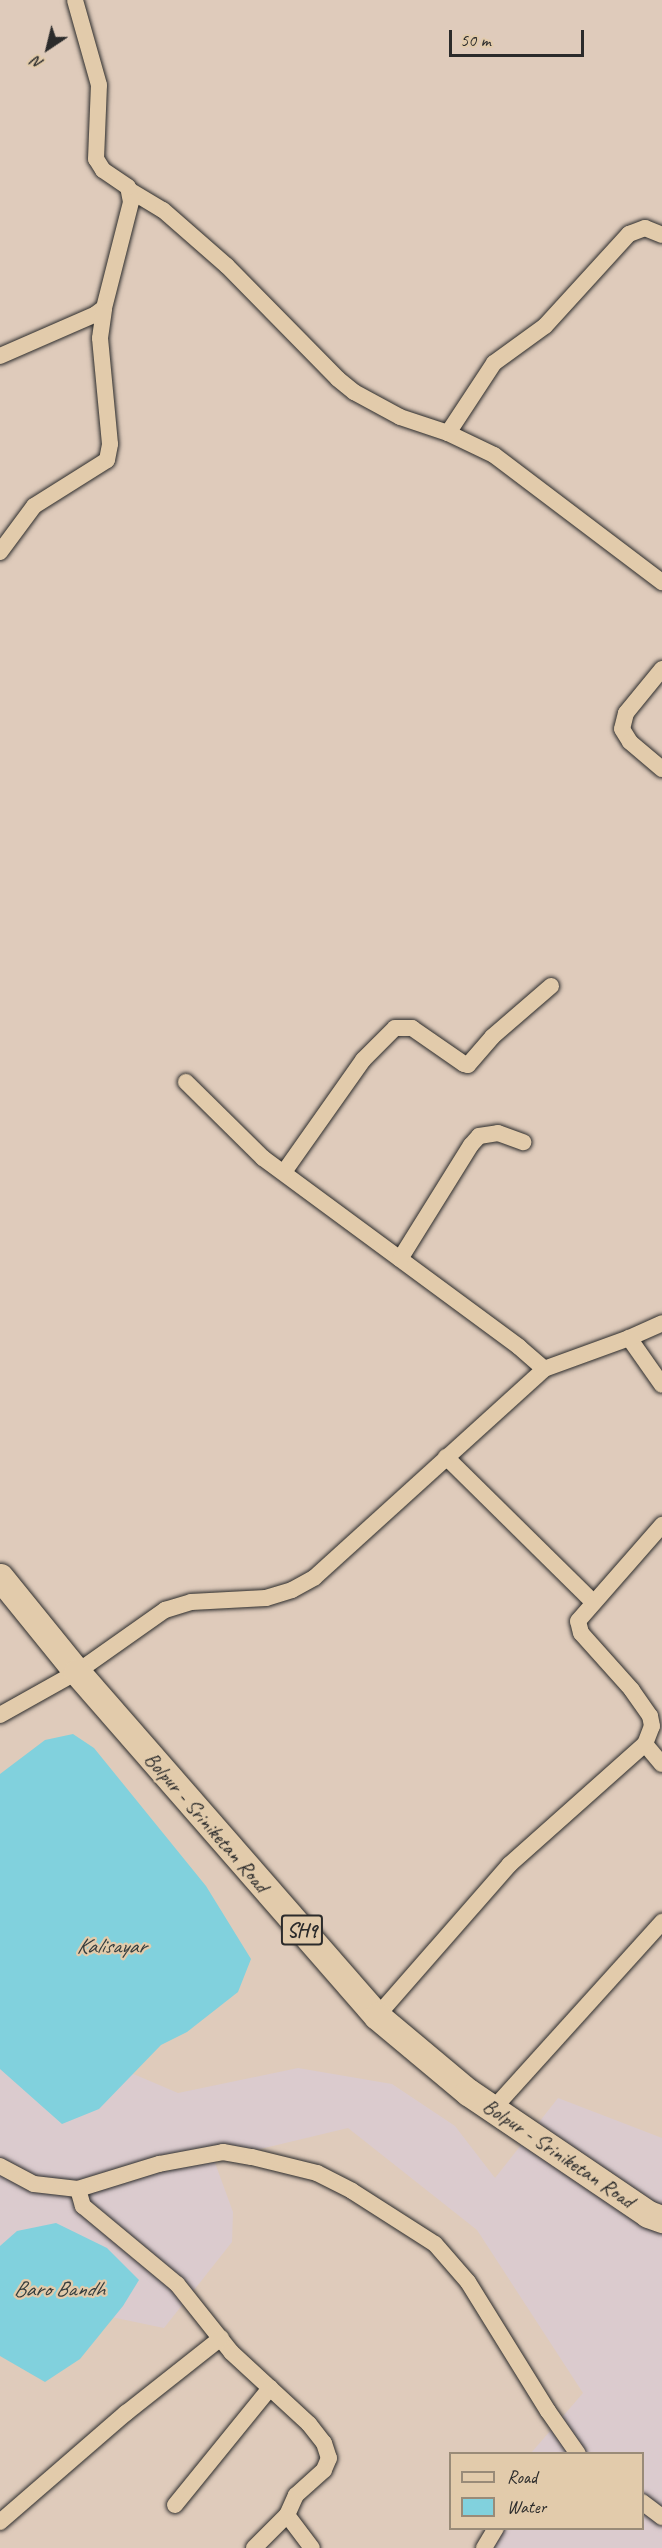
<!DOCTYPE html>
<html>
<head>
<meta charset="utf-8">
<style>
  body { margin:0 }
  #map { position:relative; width:662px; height:2548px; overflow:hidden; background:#dfcbbb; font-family:Caveat,sans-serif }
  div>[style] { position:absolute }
  .built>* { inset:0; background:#dbcbce }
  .water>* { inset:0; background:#81d1dd }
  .roads { filter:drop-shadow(0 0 2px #2b2b2b) drop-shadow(0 0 2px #2b2b2b) }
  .minor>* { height:16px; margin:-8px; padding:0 8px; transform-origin:8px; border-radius:8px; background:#e2cbab }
  .primary>* { height:27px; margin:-13.5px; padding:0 13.5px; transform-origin:13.5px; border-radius:13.5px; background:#e2cbab }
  span { translate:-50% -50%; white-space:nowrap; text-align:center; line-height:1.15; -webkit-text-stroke:4.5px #e2cbab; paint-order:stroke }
  .shield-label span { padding:2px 4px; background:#e2cbab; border:2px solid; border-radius:4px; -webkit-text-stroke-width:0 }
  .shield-label { font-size:20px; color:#2b2b2b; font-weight:700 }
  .street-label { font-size:21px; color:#2b2b2b }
  .water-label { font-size:22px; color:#343c3d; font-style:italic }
  .legend { position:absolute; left:449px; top:2452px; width:195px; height:78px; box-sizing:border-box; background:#e2cbab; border:2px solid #998b78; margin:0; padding:8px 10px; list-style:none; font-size:18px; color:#2b2b2b }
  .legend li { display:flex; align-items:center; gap:12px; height:30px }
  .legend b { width:30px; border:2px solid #998b78 }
  .north { position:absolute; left:18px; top:18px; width:60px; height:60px; -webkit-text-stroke:4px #e2cbab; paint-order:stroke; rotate:215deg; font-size:16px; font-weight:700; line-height:24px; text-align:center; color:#2b2b2b }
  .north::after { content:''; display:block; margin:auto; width:21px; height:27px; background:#2b2b2b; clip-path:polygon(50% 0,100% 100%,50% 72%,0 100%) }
  .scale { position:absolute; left:449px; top:30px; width:135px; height:27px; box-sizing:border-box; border:3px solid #2b2b2b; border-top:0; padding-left:8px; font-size:18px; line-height:21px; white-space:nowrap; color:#2b2b2b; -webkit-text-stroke:4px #e2cbab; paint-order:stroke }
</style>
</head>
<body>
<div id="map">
  <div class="built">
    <div style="clip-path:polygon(0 2017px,178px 2093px,298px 2068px,392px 2084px,455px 2126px,495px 2178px,558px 2098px,662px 2138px,662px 2548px,490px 2548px,498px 2529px,642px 2528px,642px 2454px,531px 2453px,583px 2393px,477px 2230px,348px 2128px,214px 2160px,233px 2212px,232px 2242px,164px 2328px,0 2294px)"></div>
  </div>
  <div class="water">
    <div style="clip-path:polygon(73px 1734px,94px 1748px,206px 1886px,251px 1959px,238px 1992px,187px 2032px,161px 2045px,99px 2109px,62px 2124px,0 2069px,0 1774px,45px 1740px)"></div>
    <div style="clip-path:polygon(56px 2223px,107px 2248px,139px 2280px,123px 2306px,80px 2359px,45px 2382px,0 2356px,0 2246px,17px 2231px)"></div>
  </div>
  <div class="roads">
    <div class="minor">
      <div style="left:131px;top:191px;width:37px;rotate:31deg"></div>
      <div style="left:163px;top:210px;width:85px;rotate:41.2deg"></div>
      <div style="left:227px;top:266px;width:158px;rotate:45.5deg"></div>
      <div style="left:338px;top:379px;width:21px;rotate:39deg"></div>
      <div style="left:354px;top:392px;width:52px;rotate:28.5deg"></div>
      <div style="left:400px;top:417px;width:51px;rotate:18.4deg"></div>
      <div style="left:448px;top:433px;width:51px;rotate:25.6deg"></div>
      <div style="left:494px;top:455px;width:211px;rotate:37.1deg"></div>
      <div style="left:0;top:356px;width:105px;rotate:-23.6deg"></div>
      <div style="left:96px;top:314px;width:10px;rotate:-37deg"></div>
      <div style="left:104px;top:308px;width:109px;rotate:-75.7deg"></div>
      <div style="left:131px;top:202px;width:15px;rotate:-101deg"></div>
      <div style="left:128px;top:187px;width:30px;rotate:-146deg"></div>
      <div style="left:103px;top:170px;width:13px;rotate:-122deg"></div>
      <div style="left:96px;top:159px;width:74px;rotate:-87.7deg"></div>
      <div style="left:99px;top:85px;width:88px;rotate:-105.8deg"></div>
      <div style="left:448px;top:433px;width:84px;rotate:-56.7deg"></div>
      <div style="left:494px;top:363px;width:63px;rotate:-36deg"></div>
      <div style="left:545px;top:326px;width:125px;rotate:-47.6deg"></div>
      <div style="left:629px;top:234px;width:17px;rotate:-21deg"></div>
      <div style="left:645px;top:228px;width:18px;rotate:22deg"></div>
      <div style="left:0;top:552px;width:57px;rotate:-53.5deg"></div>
      <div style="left:34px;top:506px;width:86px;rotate:-32.2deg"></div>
      <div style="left:107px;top:460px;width:16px;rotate:-79deg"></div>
      <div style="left:110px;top:444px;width:106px;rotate:-95.4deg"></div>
      <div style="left:100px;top:338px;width:30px;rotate:-82deg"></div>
      <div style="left:662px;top:669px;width:57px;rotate:129.3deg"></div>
      <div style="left:626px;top:713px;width:16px;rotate:104deg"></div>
      <div style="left:622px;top:729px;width:15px;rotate:58deg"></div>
      <div style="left:630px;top:742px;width:42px;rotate:40.2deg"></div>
      <div style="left:186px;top:1082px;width:108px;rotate:44.6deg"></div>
      <div style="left:263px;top:1158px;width:318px;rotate:36.4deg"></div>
      <div style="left:519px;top:1347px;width:33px;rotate:41deg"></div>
      <div style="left:284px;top:1172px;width:137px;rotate:-54.8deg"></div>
      <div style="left:363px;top:1060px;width:45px;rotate:-45deg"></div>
      <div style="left:395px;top:1028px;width:17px"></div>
      <div style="left:412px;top:1028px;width:63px;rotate:34.7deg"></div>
      <div style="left:464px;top:1064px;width:4px;rotate:14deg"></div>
      <div style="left:468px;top:1065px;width:37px;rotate:-49deg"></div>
      <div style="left:492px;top:1037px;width:78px;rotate:-40.8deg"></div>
      <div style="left:400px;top:1259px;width:134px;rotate:-58.1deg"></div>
      <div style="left:471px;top:1145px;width:12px;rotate:-48deg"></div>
      <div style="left:479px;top:1136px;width:19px;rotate:-9deg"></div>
      <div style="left:498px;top:1133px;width:27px;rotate:20deg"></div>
      <div style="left:629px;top:1338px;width:57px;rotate:54.9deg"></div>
      <div style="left:446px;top:1457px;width:206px;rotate:44.6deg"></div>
      <div style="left:0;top:1715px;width:88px;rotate:-29.2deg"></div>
      <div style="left:77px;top:1672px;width:108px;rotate:-35.2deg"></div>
      <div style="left:165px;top:1610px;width:27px;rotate:-17deg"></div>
      <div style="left:191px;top:1602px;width:75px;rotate:-3.1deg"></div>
      <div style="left:266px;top:1598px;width:27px;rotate:-17deg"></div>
      <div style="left:292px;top:1590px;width:26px;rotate:-29deg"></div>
      <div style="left:315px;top:1577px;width:309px;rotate:-42.2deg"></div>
      <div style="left:544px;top:1369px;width:90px;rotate:-20deg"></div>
      <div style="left:629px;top:1338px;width:36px;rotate:-24deg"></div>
      <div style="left:645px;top:1744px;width:26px;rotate:50deg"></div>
      <div style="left:377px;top:2016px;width:201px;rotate:-48.8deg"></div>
      <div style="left:509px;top:1865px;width:182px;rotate:-41.7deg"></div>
      <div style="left:645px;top:1744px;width:19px;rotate:-69deg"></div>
      <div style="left:652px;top:1726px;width:10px;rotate:-101deg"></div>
      <div style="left:650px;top:1716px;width:32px;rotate:-125deg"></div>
      <div style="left:632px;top:1690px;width:76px;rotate:-131.8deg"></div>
      <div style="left:581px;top:1633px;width:12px;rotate:-104deg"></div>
      <div style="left:578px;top:1621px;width:128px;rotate:-48.8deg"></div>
      <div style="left:494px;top:2108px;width:251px;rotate:-47.9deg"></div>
      <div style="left:0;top:2166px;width:38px;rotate:28deg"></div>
      <div style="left:34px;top:2184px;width:44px;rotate:6.5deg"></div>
      <div style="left:78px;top:2189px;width:85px;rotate:-17.2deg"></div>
      <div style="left:159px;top:2164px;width:65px;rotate:-10.6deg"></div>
      <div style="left:223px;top:2152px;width:29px;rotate:10deg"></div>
      <div style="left:252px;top:2157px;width:67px;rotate:13.8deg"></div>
      <div style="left:317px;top:2173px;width:39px;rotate:27deg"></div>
      <div style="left:352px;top:2191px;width:98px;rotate:32.6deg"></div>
      <div style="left:435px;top:2244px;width:50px;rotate:49deg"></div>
      <div style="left:468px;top:2282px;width:152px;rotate:58.2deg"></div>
      <div style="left:548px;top:2411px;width:52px;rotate:55.1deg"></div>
      <div style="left:78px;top:2189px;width:18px;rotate:74deg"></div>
      <div style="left:83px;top:2206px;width:122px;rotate:39.7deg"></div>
      <div style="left:177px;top:2284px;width:87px;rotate:51.5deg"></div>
      <div style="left:231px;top:2352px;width:106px;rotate:42.7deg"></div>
      <div style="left:309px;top:2424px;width:24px;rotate:52deg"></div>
      <div style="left:324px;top:2443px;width:16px;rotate:72deg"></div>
      <div style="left:329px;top:2458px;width:13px;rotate:113deg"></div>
      <div style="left:324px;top:2470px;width:38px;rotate:138deg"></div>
      <div style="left:296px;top:2495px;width:22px;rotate:114deg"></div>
      <div style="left:287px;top:2515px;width:41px;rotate:52.9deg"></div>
      <div style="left:642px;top:2502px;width:25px;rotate:37deg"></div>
      <div style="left:175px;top:2505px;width:151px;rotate:-50.9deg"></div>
      <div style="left:0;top:2522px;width:167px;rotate:-40.9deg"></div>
      <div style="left:126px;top:2413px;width:121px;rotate:-38.3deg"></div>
      <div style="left:254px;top:2548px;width:47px;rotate:-45deg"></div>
      <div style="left:484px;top:2548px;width:23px;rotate:-59deg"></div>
    </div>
    <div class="primary">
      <div style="left:0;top:1577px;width:122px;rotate:51deg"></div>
      <div style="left:77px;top:1672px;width:456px;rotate:48.9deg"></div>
      <div style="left:377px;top:2016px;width:119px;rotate:39.9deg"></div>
      <div style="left:468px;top:2092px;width:217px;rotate:34.1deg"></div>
      <div style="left:648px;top:2214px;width:15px;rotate:20deg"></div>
    </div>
  </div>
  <div class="shield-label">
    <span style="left:302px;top:1930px">SH9</span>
  </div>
  <div class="street-label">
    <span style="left:207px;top:1822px;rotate:49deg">Bolpur - Sriniketan Road</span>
    <span style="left:559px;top:2153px;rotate:34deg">Bolpur - Sriniketan Road</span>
  </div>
  <div class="water-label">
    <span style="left:111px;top:1947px">Kalisayar</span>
    <span style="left:59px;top:2290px">Baro Bandh</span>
  </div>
  <ul class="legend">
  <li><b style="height:8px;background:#e2cbab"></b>Road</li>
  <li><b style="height:16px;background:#81d1dd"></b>Water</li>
  </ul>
  <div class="north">N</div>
  <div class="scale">50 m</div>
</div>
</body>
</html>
